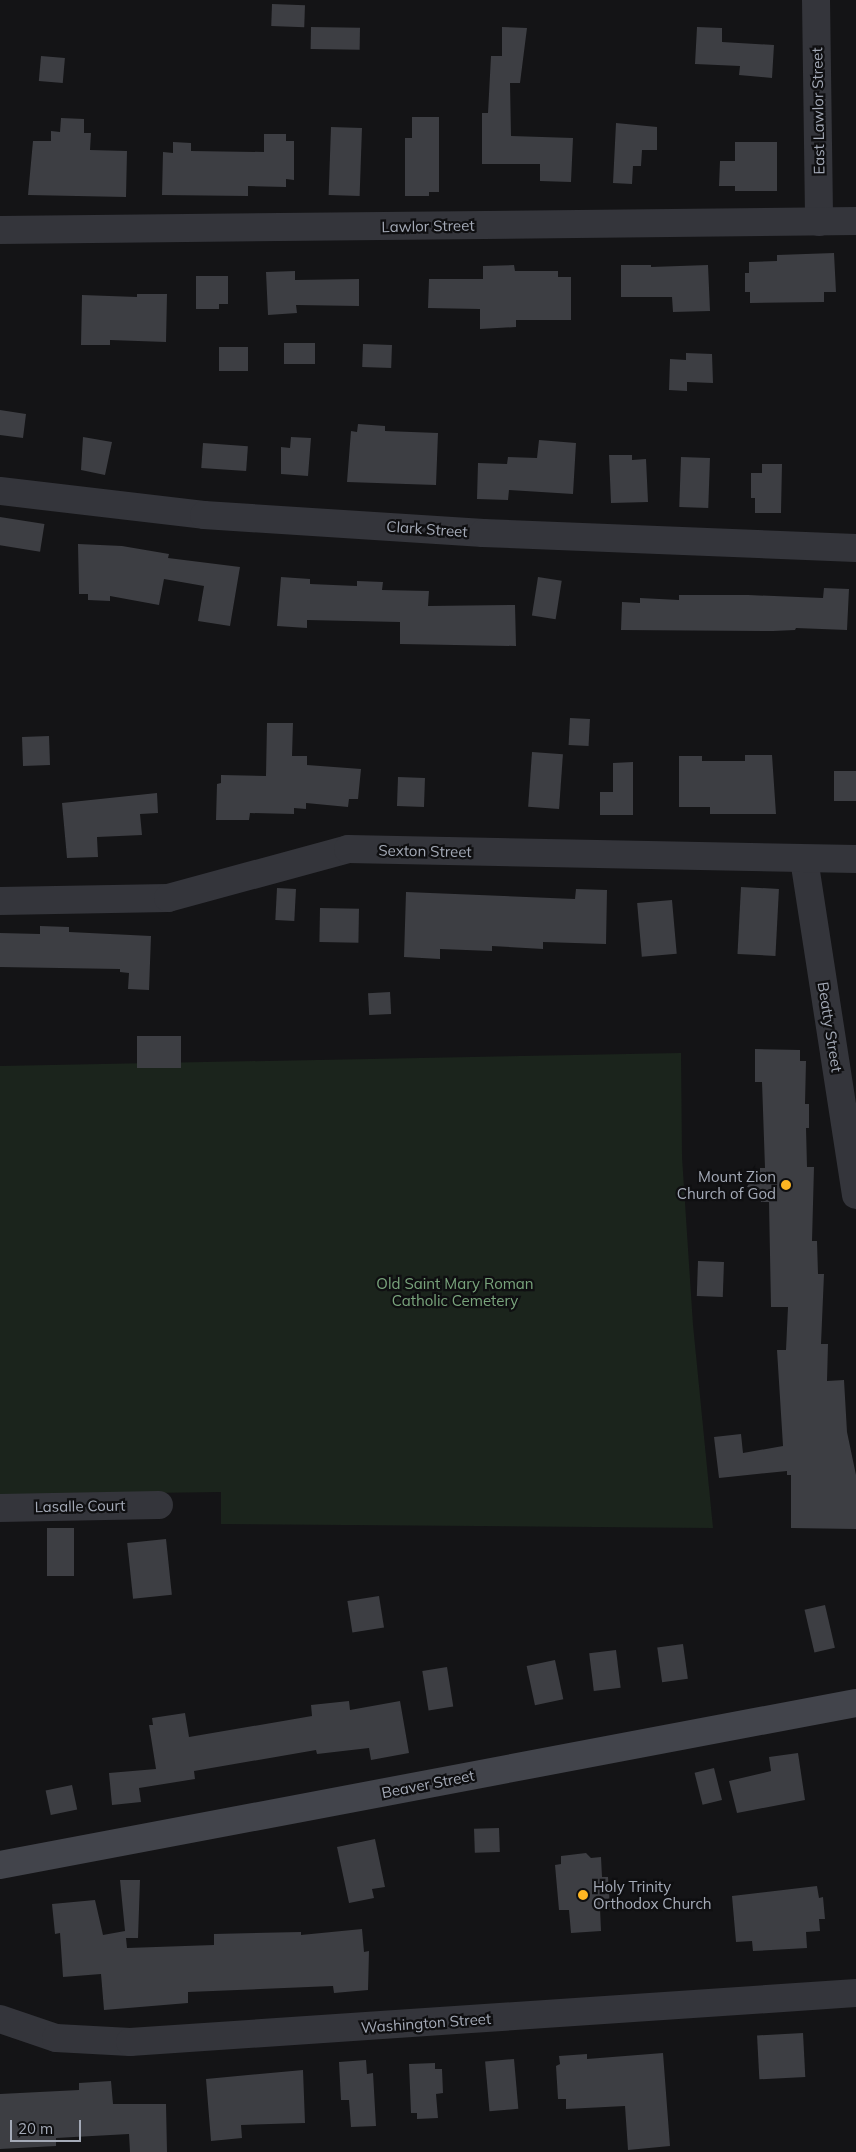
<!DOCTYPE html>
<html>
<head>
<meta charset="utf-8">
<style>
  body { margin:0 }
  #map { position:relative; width:856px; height:2152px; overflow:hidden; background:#141416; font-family:Mulish,sans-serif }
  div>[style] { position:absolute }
  .green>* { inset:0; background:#1b241c }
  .building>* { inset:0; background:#3d3e43; transform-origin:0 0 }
  .street>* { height:28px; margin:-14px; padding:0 14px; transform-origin:14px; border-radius:14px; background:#34353b }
  .secondary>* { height:28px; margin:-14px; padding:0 14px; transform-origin:14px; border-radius:14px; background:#42444b }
  .dots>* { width:14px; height:14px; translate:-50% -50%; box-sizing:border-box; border:2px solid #0f0f11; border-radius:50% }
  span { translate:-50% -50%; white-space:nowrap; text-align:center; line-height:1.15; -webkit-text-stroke:4.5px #0f0f11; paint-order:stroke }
  .street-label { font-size:15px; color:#a4aab7 }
  .poi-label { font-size:15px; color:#a4aab7 }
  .right { translate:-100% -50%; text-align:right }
  .left { translate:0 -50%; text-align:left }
  .park-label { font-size:15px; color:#79a47c }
  .scale { position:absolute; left:10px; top:2120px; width:71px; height:22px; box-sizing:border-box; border:2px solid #a4aab7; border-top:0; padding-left:6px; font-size:15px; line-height:18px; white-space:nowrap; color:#a4aab7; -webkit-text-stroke:4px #0f0f11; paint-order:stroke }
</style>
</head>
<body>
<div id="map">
  <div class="green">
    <div style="clip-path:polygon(681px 1053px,682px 1157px,693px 1325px,713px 1528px,221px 1524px,221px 1492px,0 1495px,0 1066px)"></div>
  </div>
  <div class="building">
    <div style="left:272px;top:4px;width:33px;height:22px;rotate:2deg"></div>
    <div style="left:311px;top:27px;width:49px;height:22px;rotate:1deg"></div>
    <div style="clip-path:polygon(502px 27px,527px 28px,520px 83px,510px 83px,511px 136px,573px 138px,571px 182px,540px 181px,540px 164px,482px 164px,482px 113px,488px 113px,491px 56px,502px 56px)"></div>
    <div style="clip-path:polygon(697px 27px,722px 28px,722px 42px,774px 45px,772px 78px,739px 75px,740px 66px,695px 64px)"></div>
    <div style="left:41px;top:56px;width:24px;height:25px;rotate:5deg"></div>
    <div style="clip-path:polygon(412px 117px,439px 117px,439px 192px,429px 192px,429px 196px,405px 196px,405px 138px,412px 138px)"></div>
    <div style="clip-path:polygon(61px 118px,84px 119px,84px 133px,91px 133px,90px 150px,127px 151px,126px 197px,28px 195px,33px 141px,51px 141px,51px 131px,60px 132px)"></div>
    <div style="clip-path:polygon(616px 123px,657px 127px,657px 150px,642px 150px,641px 166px,633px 166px,632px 184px,613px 183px)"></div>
    <div style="left:331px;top:127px;width:31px;height:68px;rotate:2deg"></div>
    <div style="clip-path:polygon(264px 134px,286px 134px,286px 141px,294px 141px,294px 180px,286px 179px,286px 187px,248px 186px,248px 196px,162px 195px,163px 152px,173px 153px,173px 142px,191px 143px,191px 151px,264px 152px)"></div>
    <div style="clip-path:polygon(735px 142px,777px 142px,777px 191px,735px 191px,735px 186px,719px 186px,720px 161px,735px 161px)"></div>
    <div style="clip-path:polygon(834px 253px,836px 292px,824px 292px,824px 302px,750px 303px,750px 292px,745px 292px,745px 273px,749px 273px,749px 262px,777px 261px,777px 255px)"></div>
    <div style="clip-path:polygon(514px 265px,515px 271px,558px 271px,558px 277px,571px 277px,571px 320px,516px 320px,516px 327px,480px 329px,480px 309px,428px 308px,429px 279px,483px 279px,483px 266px)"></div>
    <div style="clip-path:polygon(621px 265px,651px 265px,651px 267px,708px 265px,710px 311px,673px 312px,672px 297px,621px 297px)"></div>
    <div style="clip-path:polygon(295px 271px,295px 280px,359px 279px,359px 306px,296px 305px,297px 313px,268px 315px,266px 272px)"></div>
    <div style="clip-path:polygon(196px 276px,228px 276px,228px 304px,219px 304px,219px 309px,196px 309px)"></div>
    <div style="clip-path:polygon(137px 294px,167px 294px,166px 342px,110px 340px,110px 345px,81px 345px,82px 295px,137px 297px)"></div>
    <div style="left:284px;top:343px;width:31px;height:21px"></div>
    <div style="left:363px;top:344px;width:29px;height:23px;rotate:2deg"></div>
    <div style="left:248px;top:347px;width:24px;height:29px;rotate:90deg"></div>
    <div style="clip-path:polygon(686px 353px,712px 354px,713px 383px,687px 382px,687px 391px,669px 390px,670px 359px,686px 360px)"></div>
    <div style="clip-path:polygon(0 410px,26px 414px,23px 438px,0 435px)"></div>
    <div style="clip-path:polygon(358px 424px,385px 426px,385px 431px,438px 433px,436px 485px,347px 482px,351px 431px,357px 432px)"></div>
    <div style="clip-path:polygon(83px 437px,112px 442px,105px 475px,81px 470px)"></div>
    <div style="clip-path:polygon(291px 437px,311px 438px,308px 476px,281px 474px,281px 447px,290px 448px)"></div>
    <div style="clip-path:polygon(539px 440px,576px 443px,573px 494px,509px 490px,508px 500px,477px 499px,478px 463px,507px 464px,508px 457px,537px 458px)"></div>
    <div style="left:203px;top:443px;width:45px;height:25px;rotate:4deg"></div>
    <div style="clip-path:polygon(609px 455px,632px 455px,632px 460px,646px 459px,648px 502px,611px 503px)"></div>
    <div style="left:681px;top:457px;width:29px;height:50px;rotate:2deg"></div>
    <div style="clip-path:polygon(762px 464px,782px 464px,781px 513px,755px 513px,755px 498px,751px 498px,751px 473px,762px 473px)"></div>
    <div style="left:0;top:517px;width:45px;height:28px;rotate:9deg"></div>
    <div style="clip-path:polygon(78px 544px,122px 546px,169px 554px,168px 558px,240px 567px,230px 626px,198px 621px,204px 586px,164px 579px,159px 605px,110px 596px,110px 601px,88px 600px,88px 594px,79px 594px)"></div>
    <div style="clip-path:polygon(281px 577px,310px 579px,310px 584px,357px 586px,357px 581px,383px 582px,382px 590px,429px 591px,428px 606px,515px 605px,516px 646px,400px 644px,400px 622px,307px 620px,307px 628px,277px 626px)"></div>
    <div style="left:538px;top:577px;width:24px;height:39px;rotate:9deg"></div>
    <div style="clip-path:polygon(824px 588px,849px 589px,847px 630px,796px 628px,795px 630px,773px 631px,621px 630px,622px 602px,640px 603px,640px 598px,679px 600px,679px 595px,748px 595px,823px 598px)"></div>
    <div style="left:570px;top:718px;width:20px;height:27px;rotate:3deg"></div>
    <div style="clip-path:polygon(267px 723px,293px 723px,292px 756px,307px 756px,307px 765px,361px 769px,358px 799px,349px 799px,348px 807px,306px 803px,306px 809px,294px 808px,294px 814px,250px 813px,249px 820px,216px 820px,217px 784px,221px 783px,221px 775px,266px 776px)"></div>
    <div style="left:49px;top:736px;width:29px;height:27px;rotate:88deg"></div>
    <div style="left:532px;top:752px;width:31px;height:55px;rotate:4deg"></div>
    <div style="clip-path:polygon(745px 755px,772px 755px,776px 814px,710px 814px,710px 807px,679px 807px,679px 756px,702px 756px,702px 761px,745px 761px)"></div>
    <div style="clip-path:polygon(633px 762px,633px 815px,600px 815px,600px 792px,613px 792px,613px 763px)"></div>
    <div style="left:834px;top:771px;width:22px;height:30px"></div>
    <div style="left:398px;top:777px;width:27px;height:29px;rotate:2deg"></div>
    <div style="clip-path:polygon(157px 793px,158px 813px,140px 814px,142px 835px,97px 837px,98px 857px,67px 858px,62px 803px)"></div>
    <div style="left:741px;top:887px;width:38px;height:67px;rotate:3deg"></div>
    <div style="left:277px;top:888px;width:19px;height:32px;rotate:3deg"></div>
    <div style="clip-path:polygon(576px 889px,607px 890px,606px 944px,543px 942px,543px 949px,492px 946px,492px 951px,440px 949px,440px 959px,404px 957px,406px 892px,575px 899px)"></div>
    <div style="left:672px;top:900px;width:54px;height:35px;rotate:85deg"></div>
    <div style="left:320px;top:908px;width:39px;height:34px;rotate:1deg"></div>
    <div style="clip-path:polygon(40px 926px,69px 927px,69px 932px,151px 936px,149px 990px,128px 989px,129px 973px,120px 972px,120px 969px,0 967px,0 933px,40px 934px)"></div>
    <div style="left:390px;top:992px;width:22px;height:22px;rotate:87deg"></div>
    <div style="left:137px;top:1036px;width:44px;height:32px"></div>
    <div style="clip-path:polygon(755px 1049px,800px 1050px,800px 1061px,806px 1061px,805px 1104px,809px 1104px,809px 1128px,806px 1128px,807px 1167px,814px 1167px,812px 1241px,817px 1241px,818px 1274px,824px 1274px,821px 1344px,828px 1344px,827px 1381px,844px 1380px,847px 1432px,856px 1475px,856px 1529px,791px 1528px,791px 1475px,787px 1475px,787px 1471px,719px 1478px,714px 1437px,741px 1434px,743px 1453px,783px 1446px,777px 1350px,786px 1350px,788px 1307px,771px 1307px,769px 1202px,761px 1202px,760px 1194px,746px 1186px,760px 1177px,760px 1168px,765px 1168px,762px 1082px,755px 1082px)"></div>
    <div style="left:698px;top:1261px;width:26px;height:35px;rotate:2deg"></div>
    <div style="left:47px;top:1528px;width:27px;height:48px"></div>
    <div style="left:166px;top:1539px;width:56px;height:39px;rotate:84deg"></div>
    <div style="left:379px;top:1596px;width:32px;height:32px;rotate:81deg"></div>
    <div style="left:825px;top:1605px;width:44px;height:21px;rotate:77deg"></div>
    <div style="left:683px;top:1644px;width:35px;height:26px;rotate:82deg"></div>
    <div style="left:616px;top:1650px;width:38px;height:27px;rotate:83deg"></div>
    <div style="left:555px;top:1660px;width:40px;height:29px;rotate:78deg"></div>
    <div style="left:447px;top:1667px;width:40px;height:25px;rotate:81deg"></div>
    <div style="clip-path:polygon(349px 1701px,350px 1710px,400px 1701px,409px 1753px,371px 1760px,369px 1748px,317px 1754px,316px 1750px,194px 1771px,195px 1779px,139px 1788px,141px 1802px,112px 1805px,109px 1773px,156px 1769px,149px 1725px,153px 1725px,152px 1718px,185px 1713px,189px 1737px,312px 1716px,311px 1705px)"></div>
    <div style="clip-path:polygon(798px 1753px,805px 1800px,737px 1813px,729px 1781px,771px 1771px,769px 1757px)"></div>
    <div style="left:714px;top:1768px;width:33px;height:20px;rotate:76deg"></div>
    <div style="left:72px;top:1785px;width:25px;height:27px;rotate:78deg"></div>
    <div style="left:499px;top:1828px;width:24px;height:25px;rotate:88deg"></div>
    <div style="clip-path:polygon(375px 1839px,385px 1887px,372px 1889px,374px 1898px,349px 1903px,337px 1847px)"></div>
    <div style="clip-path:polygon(586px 1853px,591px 1858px,601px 1857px,602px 1877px,608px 1877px,610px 1907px,600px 1908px,601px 1931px,571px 1933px,569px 1910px,559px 1910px,555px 1865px,561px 1864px,561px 1856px)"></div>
    <div style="clip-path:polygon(120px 1880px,140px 1880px,138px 1938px,126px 1938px,127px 1948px,214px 1945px,214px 1934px,301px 1932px,301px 1935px,362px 1929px,364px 1952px,369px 1951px,368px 1990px,334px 1993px,333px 1986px,188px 1992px,188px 2003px,104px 2010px,101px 1974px,63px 1977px,60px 1933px,55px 1934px,52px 1904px,95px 1900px,103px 1935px,125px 1931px)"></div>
    <div style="clip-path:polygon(817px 1886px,819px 1898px,823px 1897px,825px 1919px,819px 1919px,820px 1931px,806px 1932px,807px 1948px,753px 1951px,752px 1941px,736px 1942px,732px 1896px)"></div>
    <div style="left:803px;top:2033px;width:44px;height:46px;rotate:87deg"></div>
    <div style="clip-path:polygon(663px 2053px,670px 2146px,628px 2150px,625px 2106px,566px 2109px,566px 2099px,558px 2099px,556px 2066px,560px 2064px,559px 2056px,587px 2054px,587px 2059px)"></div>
    <div style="left:514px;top:2059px;width:50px;height:29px;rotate:85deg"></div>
    <div style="clip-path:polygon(366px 2060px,367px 2074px,373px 2073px,376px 2126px,351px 2127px,349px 2100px,341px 2100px,339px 2062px)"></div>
    <div style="clip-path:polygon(435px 2063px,435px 2069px,442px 2069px,443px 2093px,436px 2094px,438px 2118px,417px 2119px,417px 2113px,411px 2113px,409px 2064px)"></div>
    <div style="clip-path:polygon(303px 2070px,305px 2123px,241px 2125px,242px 2138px,211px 2141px,206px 2079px)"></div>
    <div style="clip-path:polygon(111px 2081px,113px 2104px,166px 2104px,167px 2152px,130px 2152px,129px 2134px,56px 2138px,56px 2146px,0 2149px,0 2094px,79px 2090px,79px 2083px)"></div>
  </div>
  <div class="street">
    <div style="left:816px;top:0;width:222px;rotate:89.2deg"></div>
    <div style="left:0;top:230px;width:856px;rotate:-0.6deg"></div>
    <div style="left:0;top:491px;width:205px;rotate:6.7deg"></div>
    <div style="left:204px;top:515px;width:280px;rotate:3.7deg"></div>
    <div style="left:483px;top:533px;width:373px;rotate:2.3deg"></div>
    <div style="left:804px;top:859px;width:340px;rotate:81.2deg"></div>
    <div style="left:0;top:901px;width:168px;rotate:-1deg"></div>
    <div style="left:168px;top:898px;width:187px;rotate:-15.2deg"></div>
    <div style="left:348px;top:849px;width:508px;rotate:1.13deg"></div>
    <div style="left:0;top:1508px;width:159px;rotate:-1.1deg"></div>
    <div style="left:0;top:2019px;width:59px;rotate:18.7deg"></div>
    <div style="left:56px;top:2038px;width:74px;rotate:3.1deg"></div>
    <div style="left:130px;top:2042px;width:728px;rotate:-3.86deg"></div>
  </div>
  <div class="secondary">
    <div style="left:0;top:1865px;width:871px;rotate:-10.72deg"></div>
  </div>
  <div class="dots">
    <div style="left:786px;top:1185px;background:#ffb622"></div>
    <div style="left:583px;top:1895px;background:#ffb622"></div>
  </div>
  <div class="street-label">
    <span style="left:818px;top:111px;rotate:-91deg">East Lawlor Street</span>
    <span style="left:428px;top:226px;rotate:-1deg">Lawlor Street</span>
    <span style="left:427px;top:529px;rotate:4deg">Clark Street</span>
    <span style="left:425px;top:851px;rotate:1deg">Sexton Street</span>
    <span style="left:830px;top:1027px;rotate:81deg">Beatty Street</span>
    <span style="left:80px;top:1506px;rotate:-1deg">Lasalle Court</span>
    <span style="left:428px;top:1784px;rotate:-11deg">Beaver Street</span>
    <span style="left:426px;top:2023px;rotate:-4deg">Washington Street</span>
  </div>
  <div class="poi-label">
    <span class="right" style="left:776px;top:1185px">Mount Zion<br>Church of God</span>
    <span class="left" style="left:593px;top:1895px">Holy Trinity<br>Orthodox Church</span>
  </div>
  <div class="park-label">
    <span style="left:455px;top:1292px">Old Saint Mary Roman<br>Catholic Cemetery</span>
  </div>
  <div class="scale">20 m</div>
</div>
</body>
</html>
